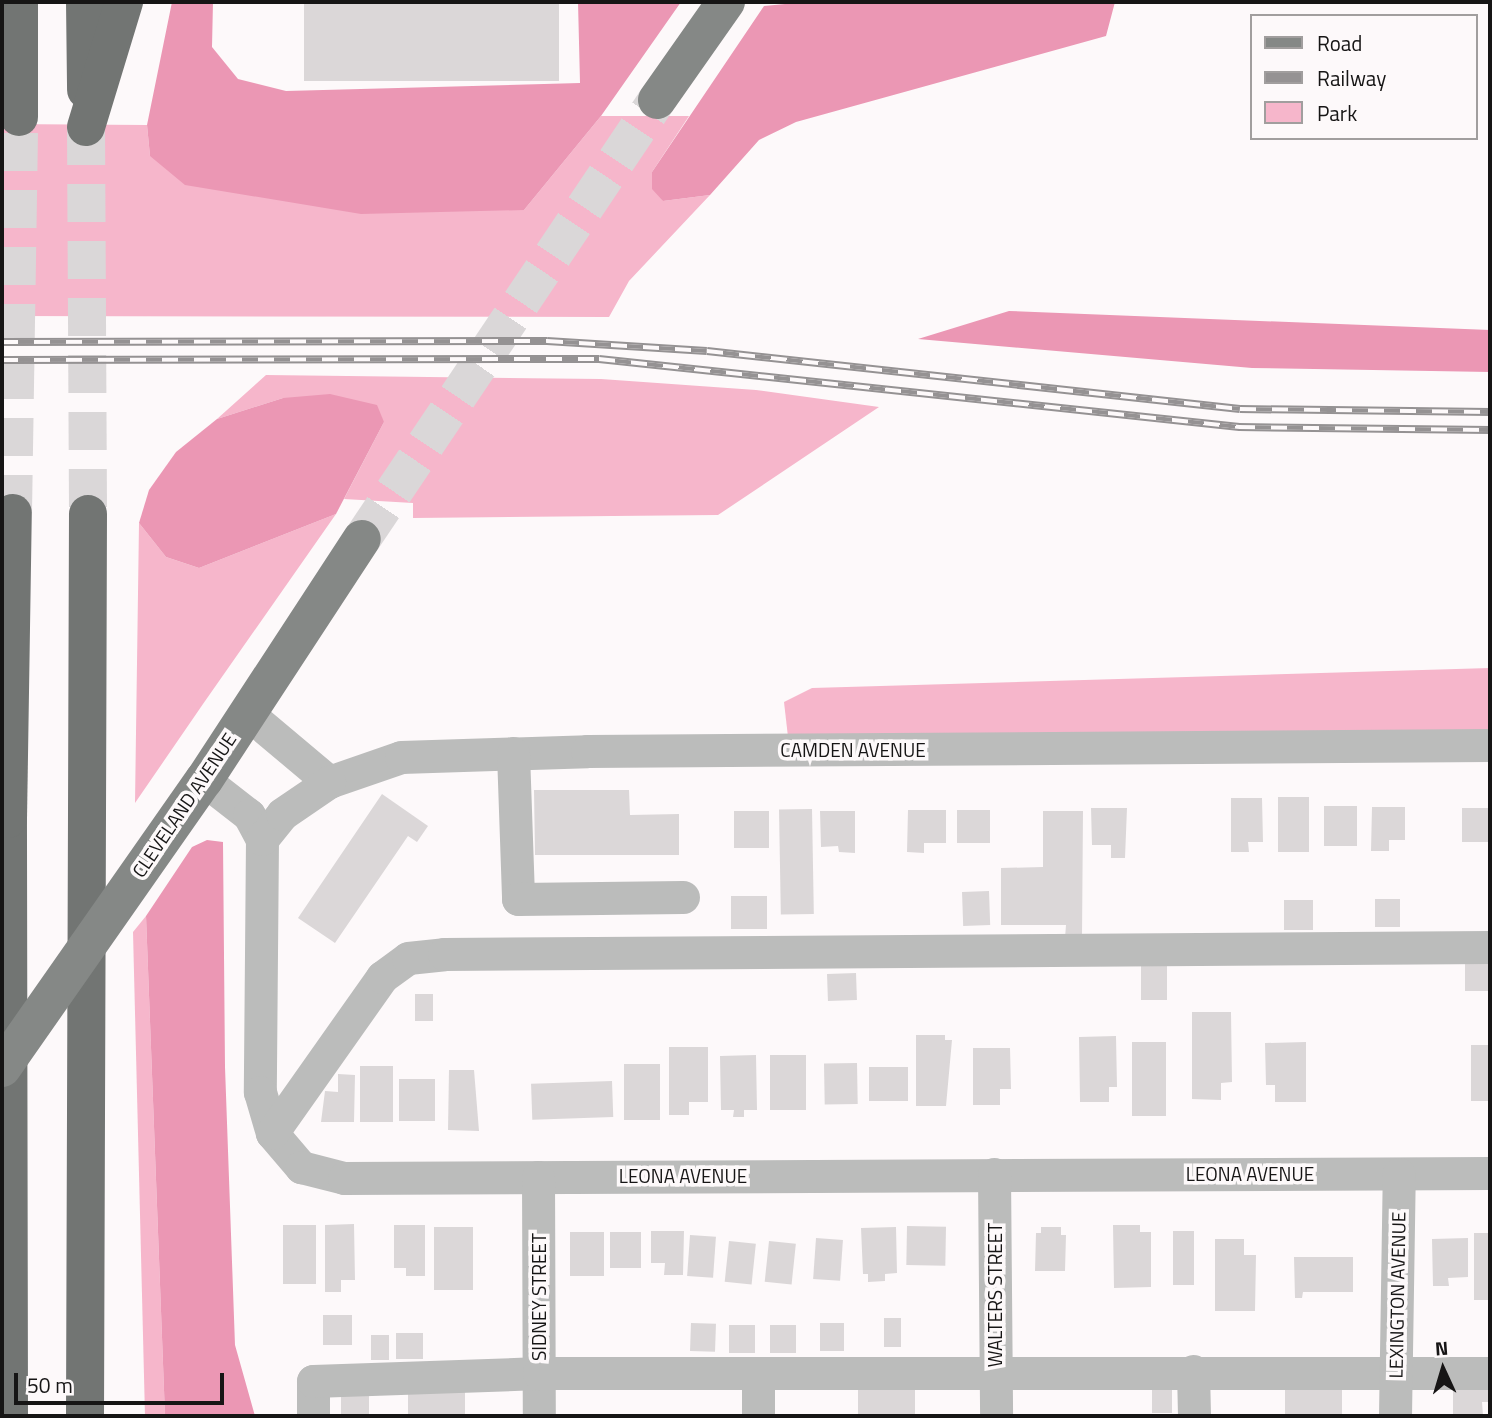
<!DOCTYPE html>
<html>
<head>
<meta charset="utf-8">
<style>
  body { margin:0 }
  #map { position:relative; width:1492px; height:1418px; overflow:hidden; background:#fdf9fa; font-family:"Titillium Web",sans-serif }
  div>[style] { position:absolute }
  .green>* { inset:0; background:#f6b6cb }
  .forest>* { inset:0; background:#eb97b4 }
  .building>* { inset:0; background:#dbd7d8; transform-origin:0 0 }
  .major-tunnel>* { height:38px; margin-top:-19px; transform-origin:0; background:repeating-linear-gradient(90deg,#dad7d8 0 38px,transparent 0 57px) }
  .highway-tunnel>* { height:38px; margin-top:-19px; transform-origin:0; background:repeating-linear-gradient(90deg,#dad7d8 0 38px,transparent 0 57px) }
  .minor>* { height:33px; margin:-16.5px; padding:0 16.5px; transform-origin:16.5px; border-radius:16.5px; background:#bbbcbb }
  .major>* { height:38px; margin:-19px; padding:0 19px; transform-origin:19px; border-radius:19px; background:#858886 }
  .highway>* { height:38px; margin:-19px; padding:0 19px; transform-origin:19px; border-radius:19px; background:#727573 }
  .rail>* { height:8px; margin-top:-4px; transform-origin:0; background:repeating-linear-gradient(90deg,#fdf9fa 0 16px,#959293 0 32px); box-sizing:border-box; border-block:2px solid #959293 }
  .major-bridge>* { height:38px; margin:-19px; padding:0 19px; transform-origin:19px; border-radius:19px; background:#858886 }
  span { translate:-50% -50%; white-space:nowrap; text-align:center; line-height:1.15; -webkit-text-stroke:7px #fdf9fa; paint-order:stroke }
  .street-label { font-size:19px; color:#161515 }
  .frame { position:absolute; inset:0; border:4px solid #161515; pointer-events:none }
  .legend { position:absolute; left:1250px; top:14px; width:228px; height:126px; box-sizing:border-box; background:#fdf9fa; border:2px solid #a19e9e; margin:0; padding:9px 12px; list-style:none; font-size:21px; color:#161515 }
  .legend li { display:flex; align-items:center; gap:14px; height:35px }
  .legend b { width:35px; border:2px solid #a19e9e }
  .north { position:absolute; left:1408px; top:1334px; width:70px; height:70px; -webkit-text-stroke:5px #fdf9fa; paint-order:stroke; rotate:356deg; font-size:19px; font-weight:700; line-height:28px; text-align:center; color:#161515 }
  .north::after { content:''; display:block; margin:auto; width:24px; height:32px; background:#161515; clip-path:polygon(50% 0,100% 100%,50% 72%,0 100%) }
  .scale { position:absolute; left:14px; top:1373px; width:210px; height:32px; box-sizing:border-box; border:4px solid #161515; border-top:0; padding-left:9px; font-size:21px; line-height:24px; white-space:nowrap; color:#161515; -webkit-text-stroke:5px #fdf9fa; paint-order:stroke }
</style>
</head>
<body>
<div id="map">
  <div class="green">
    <div style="clip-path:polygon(601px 116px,689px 116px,652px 172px,663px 201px,710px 195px,629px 281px,609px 317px,2px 316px,2px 124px,147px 125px,150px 156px,524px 210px)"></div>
    <div style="clip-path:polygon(266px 375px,601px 379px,756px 390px,879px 407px,718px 515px,413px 518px,413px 503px,344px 499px,384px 422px,283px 398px,217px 419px)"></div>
    <div style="clip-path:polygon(336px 514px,203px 704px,135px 803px,139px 523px,166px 557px,199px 568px)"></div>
    <div style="clip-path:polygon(1490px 668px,1490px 730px,788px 737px,784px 702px,812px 688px)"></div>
    <div style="clip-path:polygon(146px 916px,165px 1416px,145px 1416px,133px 932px)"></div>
  </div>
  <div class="forest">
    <div style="clip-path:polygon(172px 2px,213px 2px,212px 47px,238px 79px,286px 91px,580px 83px,578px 2px,681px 2px,601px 116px,524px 210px,361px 214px,185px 185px,150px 156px,147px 125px)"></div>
    <div style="clip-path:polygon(806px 2px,1115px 2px,1106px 36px,796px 122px,759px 140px,710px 195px,663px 201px,652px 189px,652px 172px,764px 6px)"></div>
    <div style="clip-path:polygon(1009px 311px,1490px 330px,1490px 372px,1252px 368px,918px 339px)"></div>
    <div style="clip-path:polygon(330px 394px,377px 405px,384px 422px,336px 514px,199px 568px,166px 557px,139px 523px,149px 490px,176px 452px,217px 419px,283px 398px)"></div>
    <div style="clip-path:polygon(207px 840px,223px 842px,225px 1067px,235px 1345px,255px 1416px,165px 1416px,146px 916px,192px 847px)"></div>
  </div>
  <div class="building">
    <div style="left:304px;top:2px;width:255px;height:79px"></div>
    <div style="clip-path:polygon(534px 790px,629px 790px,630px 815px,679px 814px,679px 855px,535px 855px)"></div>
    <div style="clip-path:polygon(382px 794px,428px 826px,417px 842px,408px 836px,335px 943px,298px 918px)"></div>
    <div style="left:1278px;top:797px;width:31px;height:55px"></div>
    <div style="clip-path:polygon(1231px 798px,1262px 798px,1263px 842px,1248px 842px,1249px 852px,1231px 852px)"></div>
    <div style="left:1324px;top:806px;width:33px;height:40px"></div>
    <div style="clip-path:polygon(1372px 807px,1405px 807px,1405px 840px,1389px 840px,1389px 851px,1371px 851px)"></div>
    <div style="clip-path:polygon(1091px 808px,1127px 808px,1125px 858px,1111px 858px,1111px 845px,1092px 845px)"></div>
    <div style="left:1462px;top:808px;width:28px;height:34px"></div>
    <div style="left:812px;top:809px;width:105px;height:33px;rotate:89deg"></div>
    <div style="clip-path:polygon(908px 810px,946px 810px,946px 843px,924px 843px,924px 853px,907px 852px)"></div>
    <div style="left:957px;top:810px;width:33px;height:33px"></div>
    <div style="left:734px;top:811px;width:35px;height:37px"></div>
    <div style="clip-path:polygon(820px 811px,855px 811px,855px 853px,839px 852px,838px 846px,821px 847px)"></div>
    <div style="clip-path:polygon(1043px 811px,1083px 811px,1082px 937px,1065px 938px,1066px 925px,1001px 925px,1001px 868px,1043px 867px)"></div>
    <div style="left:989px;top:891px;width:34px;height:27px;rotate:88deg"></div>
    <div style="left:731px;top:896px;width:36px;height:33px"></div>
    <div style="left:1375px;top:899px;width:25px;height:28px"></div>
    <div style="left:1284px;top:900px;width:29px;height:30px"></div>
    <div style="left:1465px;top:961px;width:25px;height:30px"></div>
    <div style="left:1141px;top:966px;width:26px;height:34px"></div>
    <div style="left:856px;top:973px;width:27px;height:29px;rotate:88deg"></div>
    <div style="left:415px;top:994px;width:18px;height:27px"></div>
    <div style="clip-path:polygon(1192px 1012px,1231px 1012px,1232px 1082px,1221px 1083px,1221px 1100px,1192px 1099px)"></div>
    <div style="clip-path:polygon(916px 1035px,945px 1035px,945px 1040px,952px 1040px,946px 1106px,916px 1106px)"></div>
    <div style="clip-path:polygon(1116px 1036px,1117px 1087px,1109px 1087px,1109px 1102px,1080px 1102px,1079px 1037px)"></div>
    <div style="left:1132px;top:1042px;width:34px;height:74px"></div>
    <div style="clip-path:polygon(1306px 1042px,1306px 1102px,1275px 1102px,1275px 1085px,1266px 1085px,1265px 1043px)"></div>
    <div style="left:1471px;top:1045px;width:19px;height:56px"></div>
    <div style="clip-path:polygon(669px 1047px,708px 1047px,708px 1102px,689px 1102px,689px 1115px,669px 1115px)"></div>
    <div style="clip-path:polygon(973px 1048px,1010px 1048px,1011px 1089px,1000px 1089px,1000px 1105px,973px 1105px)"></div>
    <div style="clip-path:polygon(756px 1055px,757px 1110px,744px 1110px,744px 1117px,733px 1117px,734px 1110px,721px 1110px,720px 1056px)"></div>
    <div style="left:770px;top:1055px;width:36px;height:55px"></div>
    <div style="left:857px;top:1063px;width:41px;height:33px;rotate:89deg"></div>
    <div style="left:624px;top:1064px;width:36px;height:56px"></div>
    <div style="left:360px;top:1066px;width:33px;height:56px"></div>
    <div style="left:869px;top:1067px;width:39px;height:34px"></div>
    <div style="clip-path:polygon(449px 1070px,474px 1070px,479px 1131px,448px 1130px)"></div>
    <div style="clip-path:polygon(338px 1074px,355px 1075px,354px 1122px,321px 1122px,325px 1091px,338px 1092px)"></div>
    <div style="left:435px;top:1079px;width:42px;height:36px;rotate:90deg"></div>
    <div style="left:612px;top:1081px;width:36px;height:81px;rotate:88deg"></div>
    <div style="clip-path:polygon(354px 1224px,355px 1280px,341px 1280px,341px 1292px,325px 1292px,325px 1225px)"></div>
    <div style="left:283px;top:1225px;width:33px;height:59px"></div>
    <div style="clip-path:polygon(394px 1225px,425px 1225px,425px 1276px,406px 1276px,406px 1268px,394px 1268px)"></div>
    <div style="clip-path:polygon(1113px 1225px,1140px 1225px,1140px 1232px,1151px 1232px,1151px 1287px,1114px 1288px)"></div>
    <div style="left:907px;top:1226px;width:39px;height:39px;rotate:1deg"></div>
    <div style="left:434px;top:1227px;width:39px;height:63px"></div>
    <div style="clip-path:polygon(896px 1227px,897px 1273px,885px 1274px,885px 1281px,868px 1282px,868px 1274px,863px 1274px,861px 1228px)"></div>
    <div style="clip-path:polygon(1041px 1227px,1061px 1227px,1061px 1235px,1066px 1235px,1065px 1271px,1035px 1271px,1036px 1233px,1041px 1233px)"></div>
    <div style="clip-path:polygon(651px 1231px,684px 1231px,683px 1275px,664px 1275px,665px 1263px,651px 1263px)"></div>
    <div style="left:1173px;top:1231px;width:21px;height:54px"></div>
    <div style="left:570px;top:1232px;width:34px;height:44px"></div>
    <div style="left:610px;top:1232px;width:31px;height:36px"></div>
    <div style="left:1490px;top:1233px;width:67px;height:16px;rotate:90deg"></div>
    <div style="left:690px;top:1235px;width:26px;height:41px;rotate:4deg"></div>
    <div style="left:816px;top:1238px;width:27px;height:41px;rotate:4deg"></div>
    <div style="clip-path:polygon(1468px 1238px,1468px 1277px,1448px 1278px,1449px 1286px,1433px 1286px,1432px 1239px)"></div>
    <div style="clip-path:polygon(1215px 1239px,1244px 1239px,1244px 1255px,1256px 1255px,1255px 1311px,1215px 1311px)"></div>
    <div style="left:729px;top:1241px;width:27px;height:41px;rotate:6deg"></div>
    <div style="left:769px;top:1241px;width:27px;height:41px;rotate:6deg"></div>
    <div style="clip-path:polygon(1294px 1257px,1353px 1257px,1353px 1292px,1303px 1292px,1302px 1298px,1295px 1298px)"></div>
    <div style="left:323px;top:1315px;width:29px;height:30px"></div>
    <div style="left:901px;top:1318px;width:29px;height:17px;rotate:90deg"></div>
    <div style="left:691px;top:1323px;width:25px;height:28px;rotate:2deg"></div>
    <div style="left:820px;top:1323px;width:24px;height:28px"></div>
    <div style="left:729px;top:1325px;width:26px;height:28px"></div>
    <div style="left:770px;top:1325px;width:26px;height:28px"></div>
    <div style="left:396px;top:1333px;width:27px;height:26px"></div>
    <div style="left:371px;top:1335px;width:18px;height:25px"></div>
    <div style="clip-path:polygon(1453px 1380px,1490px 1384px,1490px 1402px,1482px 1402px,1483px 1416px,1453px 1416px)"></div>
    <div style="left:1285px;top:1382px;width:57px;height:34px"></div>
    <div style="left:858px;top:1383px;width:57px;height:32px"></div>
    <div style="left:408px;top:1385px;width:57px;height:31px"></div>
    <div style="left:1152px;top:1386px;width:20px;height:27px"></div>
    <div style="left:341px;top:1391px;width:28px;height:25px"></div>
  </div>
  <div class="major-tunnel">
    <div style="left:362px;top:539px;width:529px;rotate:-56.1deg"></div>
  </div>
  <div class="highway-tunnel">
    <div style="left:86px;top:127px;width:387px;rotate:89.7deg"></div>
    <div style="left:13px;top:513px;width:396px;rotate:-89.1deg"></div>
  </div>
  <div class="minor">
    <div style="left:246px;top:712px;width:109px;rotate:40.1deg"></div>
    <div style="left:329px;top:782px;width:76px;rotate:-19.1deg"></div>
    <div style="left:401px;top:757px;width:186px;rotate:-1.8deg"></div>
    <div style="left:587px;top:751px;width:903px;rotate:-0.38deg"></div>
    <div style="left:513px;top:753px;width:146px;rotate:88deg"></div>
    <div style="left:518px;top:899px;width:165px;rotate:-0.7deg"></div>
    <div style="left:204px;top:780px;width:57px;rotate:37.9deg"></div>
    <div style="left:249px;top:815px;width:27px;rotate:62deg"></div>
    <div style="left:262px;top:839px;width:253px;rotate:90.5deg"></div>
    <div style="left:260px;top:1092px;width:43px;rotate:73.7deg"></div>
    <div style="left:272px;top:1133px;width:45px;rotate:49.5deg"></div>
    <div style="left:301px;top:1167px;width:44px;rotate:14.3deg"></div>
    <div style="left:344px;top:1178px;width:1146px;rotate:-0.25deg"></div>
    <div style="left:262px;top:839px;width:32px;rotate:-51deg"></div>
    <div style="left:282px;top:814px;width:57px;rotate:-34.2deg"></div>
    <div style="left:272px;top:1133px;width:191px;rotate:-54.8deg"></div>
    <div style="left:382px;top:977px;width:32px;rotate:-36deg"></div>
    <div style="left:408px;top:958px;width:36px;rotate:-6deg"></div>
    <div style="left:444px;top:954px;width:1046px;rotate:-0.38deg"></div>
    <div style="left:994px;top:1174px;width:242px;rotate:89.5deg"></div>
    <div style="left:538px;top:1177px;width:239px;rotate:89.8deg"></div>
    <div style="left:1193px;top:1371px;width:45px;rotate:88.7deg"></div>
    <div style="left:758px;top:1375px;width:41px;rotate:90deg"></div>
    <div style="left:313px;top:1416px;width:35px;rotate:-90deg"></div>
    <div style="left:313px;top:1381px;width:226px;rotate:-2deg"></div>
    <div style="left:539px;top:1373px;width:951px"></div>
    <div style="left:1395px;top:1416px;width:242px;rotate:-89.1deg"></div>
  </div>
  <div class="major">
    <div style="left:657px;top:100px;width:120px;rotate:-54.9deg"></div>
    <div style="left:204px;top:780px;width:288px;rotate:-56.8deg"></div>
  </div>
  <div class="highway">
    <div style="left:85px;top:2px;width:88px;rotate:89.3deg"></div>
    <div style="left:19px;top:117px;width:115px;rotate:-90deg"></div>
    <div style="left:86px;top:127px;width:131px;rotate:-73.1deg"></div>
    <div style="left:9px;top:1416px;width:597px;rotate:-90.1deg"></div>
    <div style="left:8px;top:819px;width:306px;rotate:-89.1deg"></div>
    <div style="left:85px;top:1416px;width:902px;rotate:-89.81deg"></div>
  </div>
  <div class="rail">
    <div style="left:2px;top:342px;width:545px;rotate:-0.11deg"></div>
    <div style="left:547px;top:341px;width:160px;rotate:3.6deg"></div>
    <div style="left:707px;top:351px;width:536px;rotate:6.21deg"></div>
    <div style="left:1240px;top:409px;width:250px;rotate:0.7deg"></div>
    <div style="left:2px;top:360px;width:597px;rotate:-0.1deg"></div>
    <div style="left:599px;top:359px;width:644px;rotate:6.06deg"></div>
    <div style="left:1239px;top:427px;width:251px;rotate:0.7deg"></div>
  </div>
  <div class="major-bridge">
    <div style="left:2px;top:1068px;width:352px;rotate:-55deg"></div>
  </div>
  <div class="street-label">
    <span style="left:853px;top:750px">CAMDEN AVENUE</span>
    <span style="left:184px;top:805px;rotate:-56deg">CLEVELAND AVENUE</span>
    <span style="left:1250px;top:1174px">LEONA AVENUE</span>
    <span style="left:683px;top:1176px">LEONA AVENUE</span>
    <span style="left:995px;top:1295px;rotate:-90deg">WALTERS STREET</span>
    <span style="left:1397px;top:1295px;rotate:-89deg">LEXINGTON AVENUE</span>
    <span style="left:539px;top:1297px;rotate:-90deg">SIDNEY STREET</span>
  </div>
  <div class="frame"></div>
  <ul class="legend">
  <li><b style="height:9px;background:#858886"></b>Road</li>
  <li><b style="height:9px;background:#959293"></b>Railway</li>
  <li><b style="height:19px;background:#f6b6cb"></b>Park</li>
  </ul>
  <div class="north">N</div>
  <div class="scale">50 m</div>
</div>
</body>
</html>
